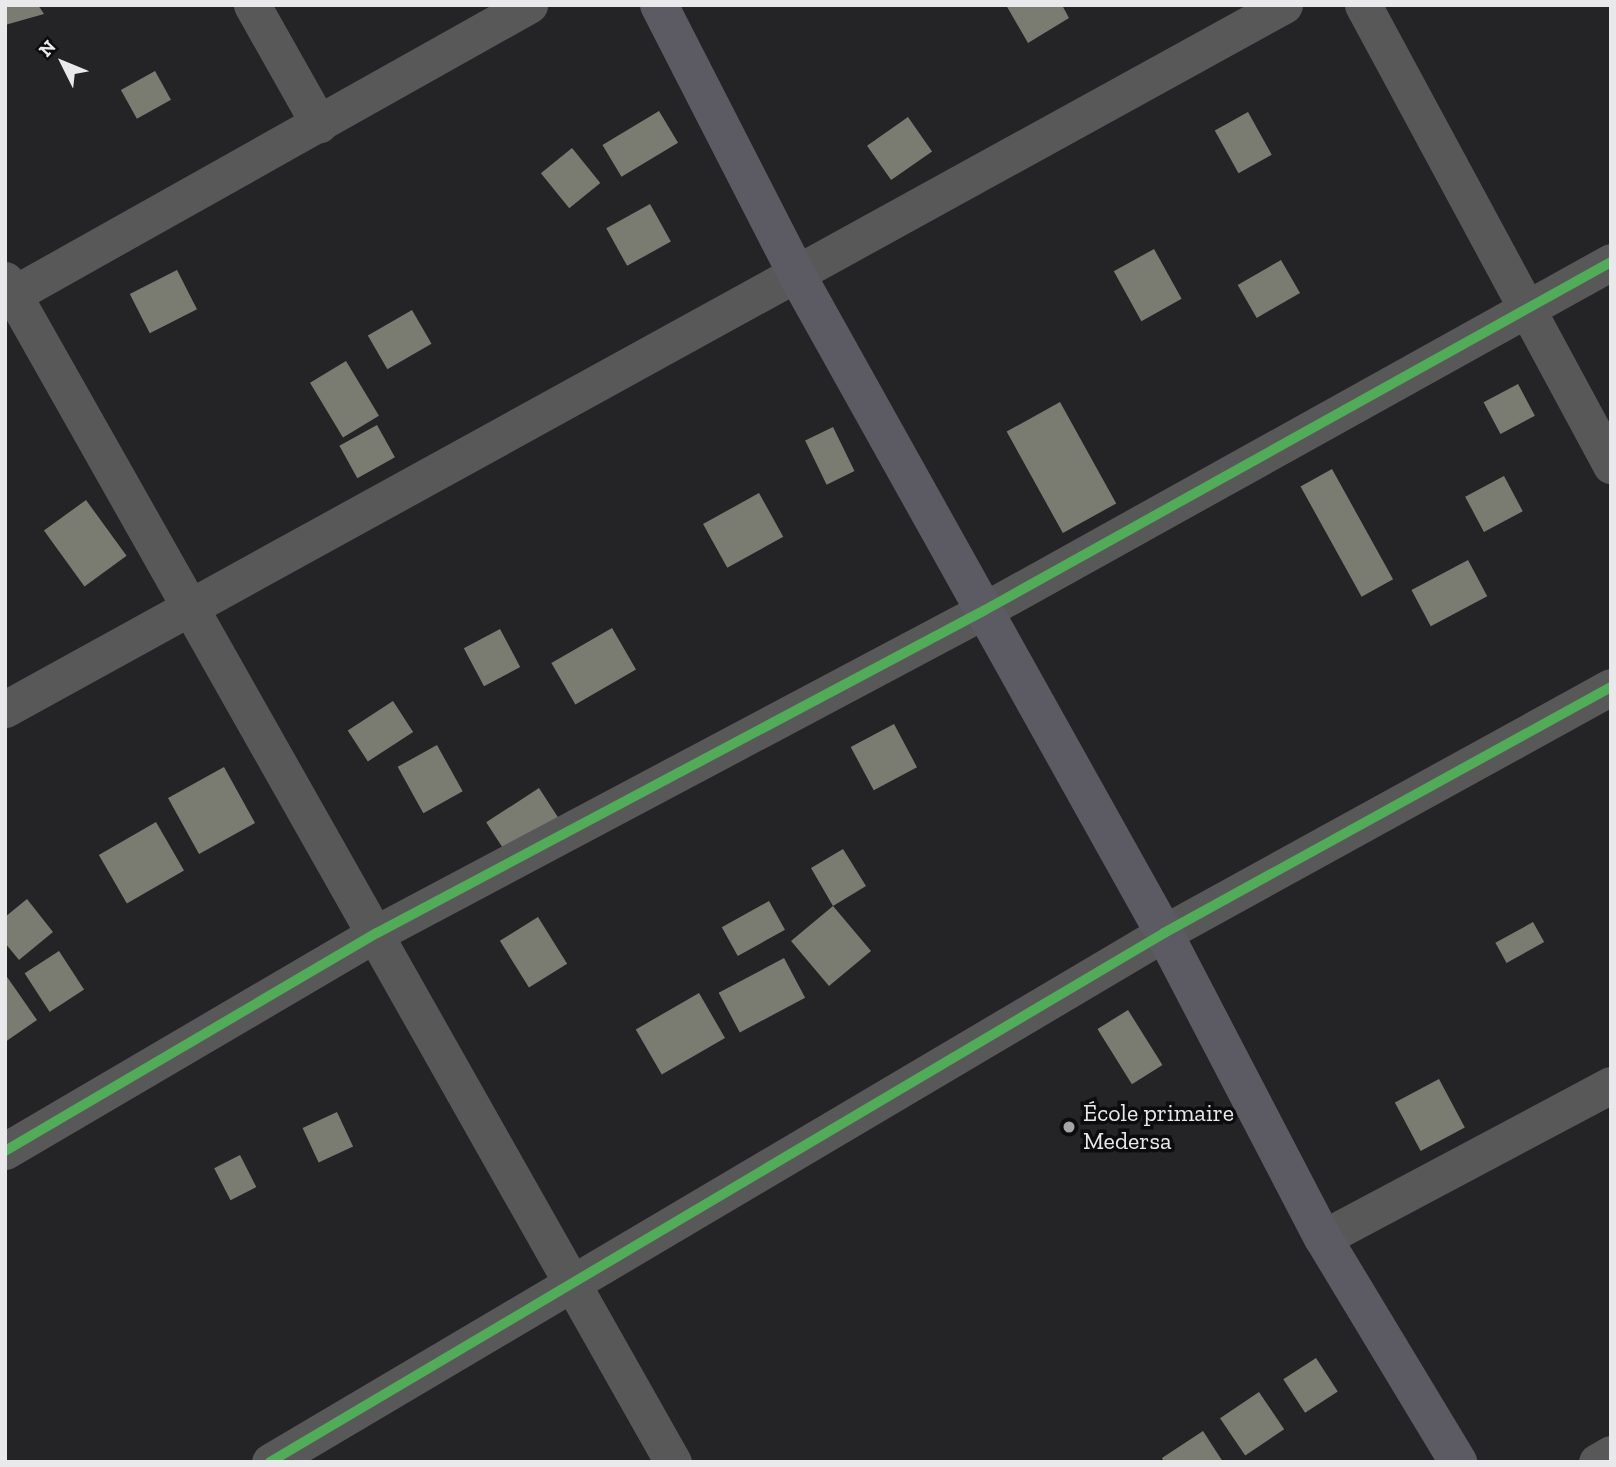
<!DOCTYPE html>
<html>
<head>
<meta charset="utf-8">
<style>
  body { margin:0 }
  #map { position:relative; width:1616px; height:1467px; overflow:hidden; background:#242326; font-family:"Zilla Slab",serif }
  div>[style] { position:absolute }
  .building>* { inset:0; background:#7a7c72; transform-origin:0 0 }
  .street>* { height:37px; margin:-18.5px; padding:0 18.5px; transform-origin:18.5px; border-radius:18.5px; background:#585859 }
  .primary>* { height:38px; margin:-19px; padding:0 19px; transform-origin:19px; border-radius:19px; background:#5c5a62 }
  .cycleway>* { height:10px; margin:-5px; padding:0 5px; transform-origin:5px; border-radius:5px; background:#51ab58 }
  .dots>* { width:19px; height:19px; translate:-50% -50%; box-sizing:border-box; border:4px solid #0c0c0e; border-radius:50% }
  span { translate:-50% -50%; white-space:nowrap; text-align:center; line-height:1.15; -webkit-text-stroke:7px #0c0c0e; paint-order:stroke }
  .poi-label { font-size:24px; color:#e9e9ec }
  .left { translate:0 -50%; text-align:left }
  .frame { position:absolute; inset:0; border:7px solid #e9e9ec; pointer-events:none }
  .north { position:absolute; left:28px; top:28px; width:70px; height:70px; -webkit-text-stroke:5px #0c0c0e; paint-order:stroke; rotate:313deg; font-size:19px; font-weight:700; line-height:28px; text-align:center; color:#e9e9ec }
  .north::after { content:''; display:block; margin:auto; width:24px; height:32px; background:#e9e9ec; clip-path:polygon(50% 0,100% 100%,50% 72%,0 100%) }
</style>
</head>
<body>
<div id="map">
  <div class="building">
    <div style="clip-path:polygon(5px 5px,38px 5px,44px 14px,5px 25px)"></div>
    <div style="clip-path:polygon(1006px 5px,1062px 5px,1069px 18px,1028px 43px)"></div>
    <div style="left:155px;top:71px;width:33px;height:39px;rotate:61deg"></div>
    <div style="left:659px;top:111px;width:37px;height:66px;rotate:59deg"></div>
    <div style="left:1248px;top:112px;width:49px;height:38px;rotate:61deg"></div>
    <div style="left:908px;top:117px;width:42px;height:50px;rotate:55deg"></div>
    <div style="left:572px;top:148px;width:45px;height:40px;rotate:51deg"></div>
    <div style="left:650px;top:204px;width:43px;height:50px;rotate:61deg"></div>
    <div style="left:1154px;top:249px;width:57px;height:46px;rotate:61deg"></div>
    <div style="left:1281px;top:260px;width:38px;height:50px;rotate:60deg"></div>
    <div style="left:177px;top:270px;width:44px;height:53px;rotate:63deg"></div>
    <div style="left:412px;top:310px;width:39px;height:51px;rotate:60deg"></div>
    <div style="left:346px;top:361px;width:64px;height:42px;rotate:59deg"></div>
    <div style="left:1518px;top:384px;width:36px;height:39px;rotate:62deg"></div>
    <div style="left:1060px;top:402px;width:116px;height:61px;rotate:61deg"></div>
    <div style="left:377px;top:425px;width:37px;height:43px;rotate:61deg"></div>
    <div style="left:833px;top:427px;width:49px;height:31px;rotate:64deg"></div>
    <div style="left:1332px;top:469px;width:126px;height:36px;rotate:61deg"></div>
    <div style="left:1504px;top:476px;width:40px;height:44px;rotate:62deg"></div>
    <div style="left:759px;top:493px;width:50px;height:64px;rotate:61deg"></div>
    <div style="left:86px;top:500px;width:69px;height:52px;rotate:54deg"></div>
    <div style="left:1468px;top:560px;width:41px;height:64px;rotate:62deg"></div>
    <div style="left:612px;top:628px;width:48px;height:70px;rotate:60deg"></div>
    <div style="left:500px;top:629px;width:43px;height:41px;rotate:62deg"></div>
    <div style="left:393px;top:701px;width:37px;height:54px;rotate:57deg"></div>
    <div style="left:894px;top:724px;width:49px;height:49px;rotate:62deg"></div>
    <div style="left:437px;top:745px;width:53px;height:45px;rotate:61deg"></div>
    <div style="left:224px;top:767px;width:64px;height:64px;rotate:61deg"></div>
    <div style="left:539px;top:788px;width:44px;height:63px;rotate:57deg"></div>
    <div style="left:156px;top:822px;width:56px;height:66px;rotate:60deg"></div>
    <div style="clip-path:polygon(843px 849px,866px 886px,833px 906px,871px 951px,829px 986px,791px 941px,833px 906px,811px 868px)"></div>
    <div style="clip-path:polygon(27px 899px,53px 932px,19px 960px,5px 943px,5px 917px)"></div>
    <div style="left:769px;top:901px;width:33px;height:54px;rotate:61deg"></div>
    <div style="left:538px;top:917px;width:55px;height:45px;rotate:58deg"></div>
    <div style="left:1533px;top:922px;width:23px;height:43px;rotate:61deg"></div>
    <div style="left:59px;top:951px;width:46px;height:41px;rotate:57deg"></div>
    <div style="left:784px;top:958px;width:45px;height:74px;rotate:62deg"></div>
    <div style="clip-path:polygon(5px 974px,37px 1020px,5px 1042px)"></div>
    <div style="left:699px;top:993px;width:52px;height:73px;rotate:60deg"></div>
    <div style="left:1128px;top:1010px;width:65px;height:36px;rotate:58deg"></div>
    <div style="left:1439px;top:1079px;width:55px;height:50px;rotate:62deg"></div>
    <div style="left:337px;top:1112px;width:38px;height:38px;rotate:65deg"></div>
    <div style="left:240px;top:1155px;width:36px;height:29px;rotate:63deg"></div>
    <div style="left:1316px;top:1358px;width:40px;height:39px;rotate:57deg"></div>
    <div style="left:1259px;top:1392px;width:45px;height:47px;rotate:56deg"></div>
    <div style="clip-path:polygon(1203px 1431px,1223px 1462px,1164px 1462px,1162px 1458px)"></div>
  </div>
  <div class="street">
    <div style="left:252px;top:5px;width:137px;rotate:60.6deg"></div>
    <div style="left:1363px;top:5px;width:523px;rotate:61.67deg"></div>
    <div style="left:5px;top:280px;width:1358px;rotate:60.53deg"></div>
    <div style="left:5px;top:299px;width:601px;rotate:-29.3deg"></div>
    <div style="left:5px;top:709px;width:1460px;rotate:-28.83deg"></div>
    <div style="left:5px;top:1151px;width:431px;rotate:-30.4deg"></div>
    <div style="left:377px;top:933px;width:688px;rotate:-27.98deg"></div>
    <div style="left:985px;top:610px;width:716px;rotate:-29.07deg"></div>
    <div style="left:1323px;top:1238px;width:326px;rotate:-28deg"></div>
    <div style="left:270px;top:1462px;width:1039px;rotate:-30.61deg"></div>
    <div style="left:1164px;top:933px;width:510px;rotate:-28.83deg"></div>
    <div style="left:1597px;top:1462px;width:16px;rotate:-30deg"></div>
  </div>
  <div class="primary">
    <div style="left:659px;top:5px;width:305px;rotate:62.9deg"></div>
    <div style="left:798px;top:277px;width:751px;rotate:60.84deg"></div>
    <div style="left:1164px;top:933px;width:344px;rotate:62.5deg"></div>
    <div style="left:1323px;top:1238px;width:262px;rotate:58.9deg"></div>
  </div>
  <div class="cycleway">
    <div style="left:5px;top:1151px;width:431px;rotate:-30.4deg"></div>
    <div style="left:377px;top:933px;width:688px;rotate:-27.98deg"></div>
    <div style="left:985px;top:610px;width:716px;rotate:-29.07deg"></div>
    <div style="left:270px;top:1462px;width:1039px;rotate:-30.61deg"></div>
    <div style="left:1164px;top:933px;width:510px;rotate:-28.83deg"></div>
  </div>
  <div class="dots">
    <div style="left:1069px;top:1127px;background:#a4a4a7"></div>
  </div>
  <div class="poi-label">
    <span class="left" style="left:1083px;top:1127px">École primaire<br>Medersa</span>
  </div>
  <div class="frame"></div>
  <div class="north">N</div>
</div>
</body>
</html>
